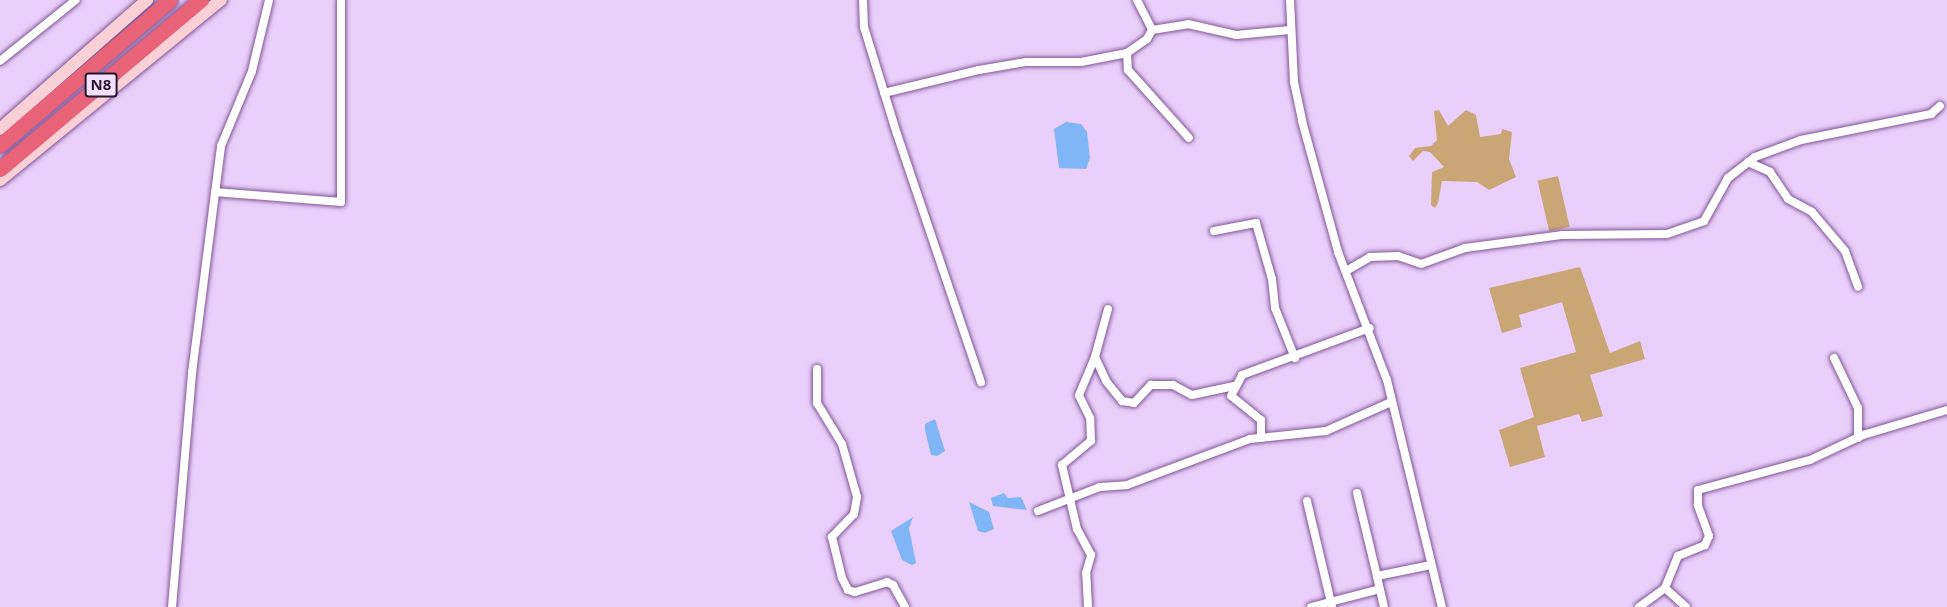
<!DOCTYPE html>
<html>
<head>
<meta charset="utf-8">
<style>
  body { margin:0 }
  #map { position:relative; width:1947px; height:607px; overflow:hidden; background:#eacffa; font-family:"Noto Sans",sans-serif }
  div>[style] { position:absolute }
  .green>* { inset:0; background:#caa677; transform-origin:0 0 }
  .water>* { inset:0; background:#81b6f6 }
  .roads { filter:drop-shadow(0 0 2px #815798) drop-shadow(0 0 2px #815798) }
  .minor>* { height:8px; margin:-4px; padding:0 4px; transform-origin:4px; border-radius:4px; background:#fff }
  .secondary>* { height:12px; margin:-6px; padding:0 6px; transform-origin:6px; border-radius:6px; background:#f8d0d6 }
  .motorway>* { height:15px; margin:-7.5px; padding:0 7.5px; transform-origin:7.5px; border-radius:7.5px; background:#e96378 }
  span { translate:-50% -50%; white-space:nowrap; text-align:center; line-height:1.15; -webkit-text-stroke:5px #f2e0fd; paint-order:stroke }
  .shield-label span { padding:2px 4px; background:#f2e0fd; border:2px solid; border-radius:4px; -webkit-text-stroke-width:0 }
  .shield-label { font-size:15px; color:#271630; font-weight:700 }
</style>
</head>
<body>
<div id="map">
  <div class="green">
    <div style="clip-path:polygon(1439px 110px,1448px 126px,1466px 110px,1476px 115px,1480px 137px,1501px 134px,1502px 129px,1512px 132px,1509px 159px,1516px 177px,1489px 190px,1477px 182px,1442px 181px,1438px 203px,1435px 208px,1431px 205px,1432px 172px,1444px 167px,1430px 152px,1423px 151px,1413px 161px,1409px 156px,1415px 148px,1431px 146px,1437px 140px,1434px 111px)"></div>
    <div style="left:1558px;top:176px;width:52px;height:21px;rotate:77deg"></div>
    <div style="clip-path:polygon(1580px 267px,1610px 353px,1640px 341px,1645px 359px,1590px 375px,1603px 416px,1582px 422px,1579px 414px,1537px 426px,1545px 457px,1510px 467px,1499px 430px,1534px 417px,1520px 368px,1576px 352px,1562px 302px,1519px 315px,1522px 327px,1502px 333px,1489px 288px)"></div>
  </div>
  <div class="water">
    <div style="clip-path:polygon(1066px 122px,1081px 124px,1087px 132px,1090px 158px,1086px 169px,1059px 168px,1054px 129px)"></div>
    <div style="clip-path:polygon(935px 419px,945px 451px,937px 456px,931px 455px,925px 430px,925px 424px)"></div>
    <div style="clip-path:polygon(1004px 493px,1008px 498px,1021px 497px,1027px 510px,993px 506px,991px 498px)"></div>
    <div style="clip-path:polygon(969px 502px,989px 512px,994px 529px,985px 533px,978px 531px)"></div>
    <div style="clip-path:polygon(913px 517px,909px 528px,916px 563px,912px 565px,902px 560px,891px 531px)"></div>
  </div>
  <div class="roads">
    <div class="minor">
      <div style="left:863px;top:0;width:27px;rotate:88deg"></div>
      <div style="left:864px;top:27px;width:112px;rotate:72.9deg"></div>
      <div style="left:897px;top:134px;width:262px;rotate:71.3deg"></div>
      <div style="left:1137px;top:0;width:34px;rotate:63deg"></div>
      <div style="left:1152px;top:30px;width:36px;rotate:-9deg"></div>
      <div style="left:1188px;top:24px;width:49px;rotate:12.9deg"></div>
      <div style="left:1236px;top:35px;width:54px;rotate:-5.3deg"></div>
      <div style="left:1290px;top:0;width:82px;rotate:87.2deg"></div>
      <div style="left:1294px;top:82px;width:40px;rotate:78deg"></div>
      <div style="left:1302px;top:121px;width:136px;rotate:74.6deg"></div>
      <div style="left:1338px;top:252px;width:137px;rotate:69.1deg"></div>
      <div style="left:1387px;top:380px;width:234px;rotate:76.4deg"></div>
      <div style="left:1152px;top:30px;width:10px;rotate:119deg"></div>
      <div style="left:1147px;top:39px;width:24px;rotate:145deg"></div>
      <div style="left:1127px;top:53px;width:17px;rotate:87deg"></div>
      <div style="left:1128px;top:70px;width:91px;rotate:48.1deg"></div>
      <div style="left:0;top:61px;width:97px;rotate:-38.8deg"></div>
      <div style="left:884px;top:93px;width:98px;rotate:-13.6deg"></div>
      <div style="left:979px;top:70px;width:48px;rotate:-9.7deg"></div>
      <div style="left:1026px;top:62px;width:55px"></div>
      <div style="left:1081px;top:62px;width:47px;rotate:-11.1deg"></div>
      <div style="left:1748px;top:162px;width:24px;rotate:24deg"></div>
      <div style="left:1770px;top:172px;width:32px;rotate:56deg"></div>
      <div style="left:1788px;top:199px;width:27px;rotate:28deg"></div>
      <div style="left:1812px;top:212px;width:51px;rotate:49.8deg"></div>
      <div style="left:1845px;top:251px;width:38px;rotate:70deg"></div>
      <div style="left:215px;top:192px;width:126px;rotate:4.5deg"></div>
      <div style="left:341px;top:202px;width:202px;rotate:-90deg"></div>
      <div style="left:1214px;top:231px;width:43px;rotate:-10.8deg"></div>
      <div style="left:1256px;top:223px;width:58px;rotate:74.1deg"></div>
      <div style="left:1272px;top:279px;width:29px;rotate:84deg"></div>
      <div style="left:1275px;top:308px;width:54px;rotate:68.2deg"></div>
      <div style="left:1346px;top:271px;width:28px;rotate:-30deg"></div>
      <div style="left:1370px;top:257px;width:28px;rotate:-2deg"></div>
      <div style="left:1398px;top:256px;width:24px;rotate:19deg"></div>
      <div style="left:1421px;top:264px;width:47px;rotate:-20deg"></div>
      <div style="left:1465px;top:248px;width:99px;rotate:-7.6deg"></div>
      <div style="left:1563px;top:235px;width:104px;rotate:-0.6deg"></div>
      <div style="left:1667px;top:234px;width:39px;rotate:-19deg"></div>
      <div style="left:1704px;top:221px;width:49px;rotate:-60.8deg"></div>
      <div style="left:1728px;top:178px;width:34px;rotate:-38deg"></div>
      <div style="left:1755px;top:157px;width:49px;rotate:-20.3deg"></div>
      <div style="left:1801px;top:140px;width:133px;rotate:-11.3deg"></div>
      <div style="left:1931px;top:114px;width:12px;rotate:-42deg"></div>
      <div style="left:1108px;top:309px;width:50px;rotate:105.2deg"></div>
      <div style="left:1095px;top:357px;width:26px;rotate:65deg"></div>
      <div style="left:1106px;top:381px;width:26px;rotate:51deg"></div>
      <div style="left:1122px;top:401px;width:12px;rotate:9deg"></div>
      <div style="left:1134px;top:403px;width:25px;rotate:-47deg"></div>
      <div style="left:1151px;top:385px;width:22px"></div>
      <div style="left:1173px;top:385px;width:21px;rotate:28deg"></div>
      <div style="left:1192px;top:395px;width:43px;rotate:-12.1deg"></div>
      <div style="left:1834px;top:358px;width:55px;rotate:64.4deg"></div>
      <div style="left:1858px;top:408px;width:30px;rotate:90deg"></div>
      <div style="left:817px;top:369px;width:34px;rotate:90deg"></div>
      <div style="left:817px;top:403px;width:48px;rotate:58.6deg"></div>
      <div style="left:842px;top:444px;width:55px;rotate:74.2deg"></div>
      <div style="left:857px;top:497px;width:17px;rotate:100deg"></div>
      <div style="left:854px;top:514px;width:32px;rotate:134deg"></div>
      <div style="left:832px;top:537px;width:42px;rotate:76.3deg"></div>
      <div style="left:842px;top:578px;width:13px;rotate:63deg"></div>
      <div style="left:848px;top:590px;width:7px;rotate:16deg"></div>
      <div style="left:855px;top:592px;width:34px;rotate:-17deg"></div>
      <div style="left:887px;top:582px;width:7px;rotate:27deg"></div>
      <div style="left:893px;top:585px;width:25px;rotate:61deg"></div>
      <div style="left:1261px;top:438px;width:18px;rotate:-90deg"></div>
      <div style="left:1261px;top:420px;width:38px;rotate:-141deg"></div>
      <div style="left:1231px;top:396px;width:24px;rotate:-62deg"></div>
      <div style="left:1242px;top:375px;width:136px;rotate:-20.2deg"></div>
      <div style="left:1357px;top:493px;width:85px;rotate:76.5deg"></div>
      <div style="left:1307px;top:501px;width:109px;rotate:76.7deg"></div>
      <div style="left:1038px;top:511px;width:66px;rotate:-21.2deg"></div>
      <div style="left:1100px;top:487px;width:27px;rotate:-4deg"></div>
      <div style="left:1127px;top:485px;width:131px;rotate:-20.5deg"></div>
      <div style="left:1250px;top:439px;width:76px;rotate:-6deg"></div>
      <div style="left:1326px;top:431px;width:71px;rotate:-24deg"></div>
      <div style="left:1665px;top:588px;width:28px;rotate:42deg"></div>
      <div style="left:172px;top:607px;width:235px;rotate:-85.1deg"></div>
      <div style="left:192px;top:373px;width:229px;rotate:-82.7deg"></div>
      <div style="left:221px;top:146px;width:81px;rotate:-67.5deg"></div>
      <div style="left:252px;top:71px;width:73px;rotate:-76.5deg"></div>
      <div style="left:1088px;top:607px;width:34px;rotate:-93deg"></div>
      <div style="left:1086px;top:573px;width:19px;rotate:-74deg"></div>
      <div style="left:1091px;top:555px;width:30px;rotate:-118deg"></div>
      <div style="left:1077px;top:529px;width:66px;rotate:-103.2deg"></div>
      <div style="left:1062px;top:465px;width:38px;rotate:-40deg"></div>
      <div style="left:1091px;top:441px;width:23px;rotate:-92deg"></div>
      <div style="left:1090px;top:418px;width:25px;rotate:-116deg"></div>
      <div style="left:1079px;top:395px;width:41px;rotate:-67.2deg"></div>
      <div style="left:1311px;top:607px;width:71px;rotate:-14.6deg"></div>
      <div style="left:1384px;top:607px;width:32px;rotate:-103deg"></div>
      <div style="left:1377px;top:576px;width:55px;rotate:-11.5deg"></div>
      <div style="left:1639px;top:607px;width:32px;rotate:-36deg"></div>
      <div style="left:1665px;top:588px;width:35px;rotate:-68deg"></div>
      <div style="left:1678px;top:556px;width:29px;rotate:-22deg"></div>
      <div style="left:1705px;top:545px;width:10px;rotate:-66deg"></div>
      <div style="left:1709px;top:536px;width:33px;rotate:-110deg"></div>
      <div style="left:1698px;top:505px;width:15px;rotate:-90deg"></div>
      <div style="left:1698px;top:490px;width:116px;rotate:-15deg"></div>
      <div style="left:1810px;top:460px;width:59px;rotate:-25.3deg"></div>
      <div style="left:1863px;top:435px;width:88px;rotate:-16.6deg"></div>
    </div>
    <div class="secondary">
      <div style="left:0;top:129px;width:196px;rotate:-41.3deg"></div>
      <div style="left:0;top:180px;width:285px;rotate:-39.2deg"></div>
    </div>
    <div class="motorway">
      <div style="left:0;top:145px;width:223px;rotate:-40.5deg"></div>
      <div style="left:0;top:169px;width:263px;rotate:-40.1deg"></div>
    </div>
  </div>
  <div class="shield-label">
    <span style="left:101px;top:85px">N8</span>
  </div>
</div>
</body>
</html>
